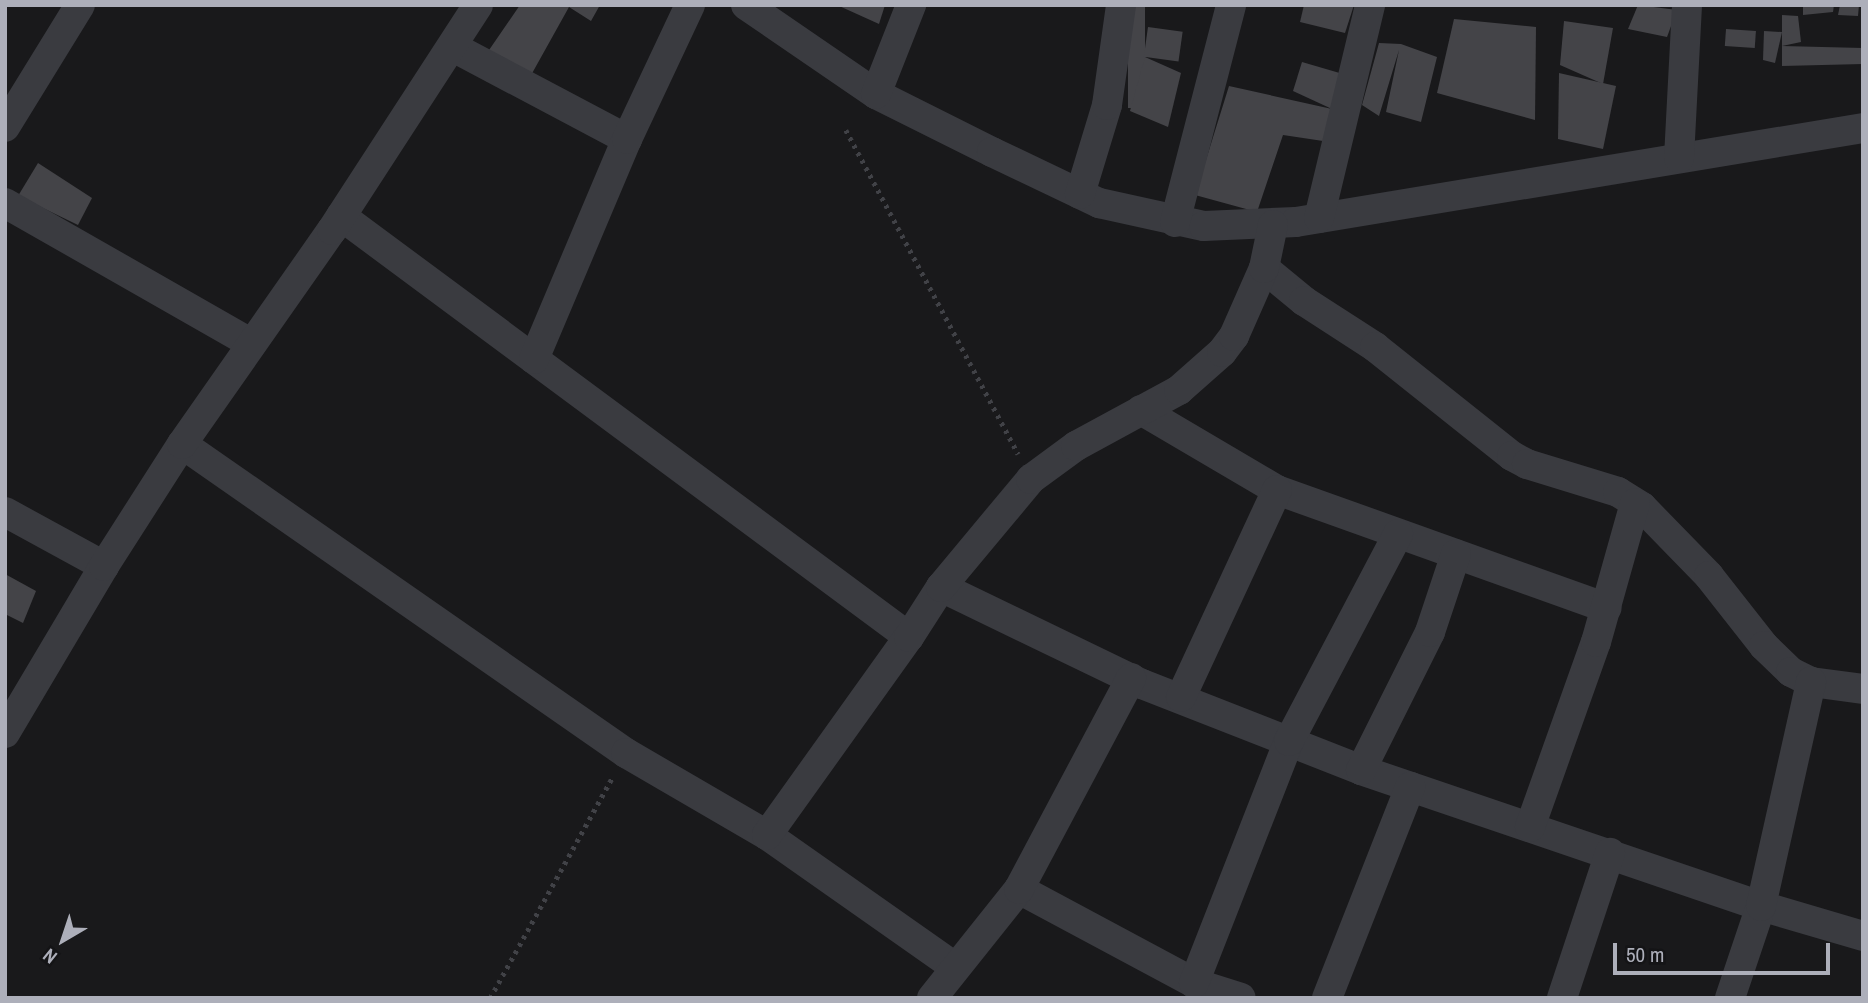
<!DOCTYPE html>
<html>
<head>
<meta charset="utf-8">
<style>
  body { margin:0 }
  #map { position:relative; width:1868px; height:1003px; overflow:hidden; background:#19191b; font-family:"Archivo Narrow",sans-serif }
  div>[style] { position:absolute }
  .building>* { inset:0; background:#444448; transform-origin:0 0 }
  .path>* { height:4.5px; margin-top:-2.25px; transform-origin:0; background:repeating-linear-gradient(90deg,#414247 0 3.5px,transparent 0 8.5px) }
  .street>* { height:30px; margin:-15px; padding:0 15px; transform-origin:15px; border-radius:15px; background:#3a3b40 }
  span { translate:-50% -50%; white-space:nowrap; text-align:center; line-height:1.15; -webkit-text-stroke:5px #141416; paint-order:stroke }
  .frame { position:absolute; inset:0; border:7px solid #adafba; pointer-events:none }
  .north { position:absolute; left:28px; top:905px; width:70px; height:70px; -webkit-text-stroke:5px #141416; paint-order:stroke; rotate:219deg; font-size:19px; font-weight:700; line-height:28px; text-align:center; color:#adafba }
  .north::after { content:''; display:block; margin:auto; width:24px; height:32px; background:#adafba; clip-path:polygon(50% 0,100% 100%,50% 72%,0 100%) }
  .scale { position:absolute; left:1613px; top:943px; width:217px; height:32px; box-sizing:border-box; border:4px solid #adafba; border-top:0; padding-left:9px; font-size:21px; line-height:24px; white-space:nowrap; color:#adafba; -webkit-text-stroke:5px #141416; paint-order:stroke }
</style>
</head>
<body>
<div id="map">
  <div class="building">
    <div style="clip-path:polygon(520px 5px,600px 5px,591px 21px,569px 7px,530px 77px,487px 53px)"></div>
    <div style="clip-path:polygon(837px 5px,885px 5px,879px 24px)"></div>
    <div style="left:1128px;top:5px;width:17px;height:103px"></div>
    <div style="clip-path:polygon(1304px 5px,1354px 5px,1345px 33px,1300px 22px)"></div>
    <div style="clip-path:polygon(1638px 5px,1677px 10px,1667px 37px,1628px 29px)"></div>
    <div style="clip-path:polygon(1803px 5px,1834px 5px,1833px 12px,1803px 15px)"></div>
    <div style="clip-path:polygon(1840px 5px,1859px 5px,1858px 16px,1838px 15px)"></div>
    <div style="clip-path:polygon(1782px 15px,1798px 16px,1801px 42px,1782px 46px)"></div>
    <div style="clip-path:polygon(1454px 19px,1536px 27px,1535px 120px,1437px 93px)"></div>
    <div style="clip-path:polygon(1564px 21px,1613px 28px,1603px 84px,1560px 65px)"></div>
    <div style="left:1148px;top:27px;width:35px;height:30px;rotate:8deg"></div>
    <div style="left:1726px;top:29px;width:30px;height:17px;rotate:4deg"></div>
    <div style="clip-path:polygon(1764px 31px,1782px 32px,1775px 63px,1763px 60px)"></div>
    <div style="clip-path:polygon(1379px 43px,1401px 44px,1437px 57px,1421px 122px,1386px 112px,1399px 50px,1379px 116px,1362px 105px)"></div>
    <div style="clip-path:polygon(1782px 46px,1863px 48px,1863px 64px,1782px 66px)"></div>
    <div style="clip-path:polygon(1145px 57px,1181px 73px,1168px 127px,1130px 111px)"></div>
    <div style="clip-path:polygon(1302px 62px,1343px 74px,1332px 109px,1293px 91px)"></div>
    <div style="clip-path:polygon(1559px 73px,1616px 86px,1603px 149px,1558px 139px)"></div>
    <div style="clip-path:polygon(1229px 86px,1332px 109px,1323px 141px,1283px 135px,1257px 212px,1195px 195px)"></div>
    <div style="clip-path:polygon(38px 163px,92px 198px,78px 225px,18px 196px)"></div>
    <div style="clip-path:polygon(5px 574px,36px 591px,23px 623px,5px 614px)"></div>
  </div>
  <div class="path">
    <div style="left:846px;top:130px;width:367px;rotate:62deg"></div>
    <div style="left:490px;top:998px;width:252px;rotate:-61deg"></div>
  </div>
  <div class="street">
    <div style="left:746px;top:5px;width:158px;rotate:34.4deg"></div>
    <div style="left:876px;top:94px;width:130px;rotate:26.6deg"></div>
    <div style="left:992px;top:152px;width:119px;rotate:25.5deg"></div>
    <div style="left:1099px;top:203px;width:107px;rotate:12.4deg"></div>
    <div style="left:1204px;top:226px;width:92px;rotate:-2.5deg"></div>
    <div style="left:1296px;top:222px;width:575px;rotate:-9.41deg"></div>
    <div style="left:453px;top:47px;width:197px;rotate:27.9deg"></div>
    <div style="left:876px;top:94px;width:96px;rotate:-68.5deg"></div>
    <div style="left:5px;top:127px;width:143px;rotate:-58.4deg"></div>
    <div style="left:1679px;top:158px;width:153px;rotate:-87deg"></div>
    <div style="left:1080px;top:194px;width:93px;rotate:-73.1deg"></div>
    <div style="left:1107px;top:105px;width:101px;rotate:-82deg"></div>
    <div style="left:5px;top:203px;width:284px;rotate:29.7deg"></div>
    <div style="left:341px;top:216px;width:707px;rotate:36.55deg"></div>
    <div style="left:1319px;top:218px;width:219px;rotate:-76.5deg"></div>
    <div style="left:1175px;top:222px;width:224px;rotate:-75.5deg"></div>
    <div style="left:1264px;top:268px;width:52px;rotate:39.5deg"></div>
    <div style="left:1304px;top:301px;width:85px;rotate:32.9deg"></div>
    <div style="left:1375px;top:347px;width:175px;rotate:38.5deg"></div>
    <div style="left:1512px;top:456px;width:17px;rotate:28deg"></div>
    <div style="left:1527px;top:464px;width:95px;rotate:17.1deg"></div>
    <div style="left:1618px;top:492px;width:28px;rotate:32deg"></div>
    <div style="left:1642px;top:507px;width:96px;rotate:45.8deg"></div>
    <div style="left:1709px;top:576px;width:89px;rotate:51.8deg"></div>
    <div style="left:1764px;top:646px;width:37px;rotate:44deg"></div>
    <div style="left:1791px;top:672px;width:22px;rotate:27deg"></div>
    <div style="left:1811px;top:682px;width:52px;rotate:7.7deg"></div>
    <div style="left:534px;top:359px;width:239px;rotate:-67.1deg"></div>
    <div style="left:627px;top:139px;width:148px;rotate:-64.8deg"></div>
    <div style="left:1141px;top:410px;width:158px;rotate:30.5deg"></div>
    <div style="left:1277px;top:490px;width:350px;rotate:19.7deg"></div>
    <div style="left:182px;top:444px;width:541px;rotate:34.84deg"></div>
    <div style="left:626px;top:753px;width:163px;rotate:30.2deg"></div>
    <div style="left:767px;top:835px;width:230px;rotate:35.1deg"></div>
    <div style="left:5px;top:512px;width:113px;rotate:28.6deg"></div>
    <div style="left:941px;top:587px;width:223px;rotate:25.8deg"></div>
    <div style="left:1142px;top:684px;width:235px;rotate:21.4deg"></div>
    <div style="left:1361px;top:770px;width:422px;rotate:18.8deg"></div>
    <div style="left:1761px;top:906px;width:106px;rotate:16.4deg"></div>
    <div style="left:1181px;top:697px;width:228px;rotate:-65.1deg"></div>
    <div style="left:5px;top:733px;width:194px;rotate:-59.3deg"></div>
    <div style="left:104px;top:566px;width:145px;rotate:-57.4deg"></div>
    <div style="left:182px;top:444px;width:261px;rotate:-55deg"></div>
    <div style="left:332px;top:230px;width:268px;rotate:-57deg"></div>
    <div style="left:1361px;top:770px;width:154px;rotate:-63.4deg"></div>
    <div style="left:1430px;top:632px;width:82px;rotate:-71.6deg"></div>
    <div style="left:1530px;top:827px;width:196px;rotate:-70.4deg"></div>
    <div style="left:1596px;top:642px;width:144px;rotate:-74.3deg"></div>
    <div style="left:767px;top:835px;width:244px;rotate:-54.4deg"></div>
    <div style="left:909px;top:637px;width:59px;rotate:-57.4deg"></div>
    <div style="left:941px;top:587px;width:141px;rotate:-50.2deg"></div>
    <div style="left:1031px;top:479px;width:56px;rotate:-36.3deg"></div>
    <div style="left:1076px;top:446px;width:117px;rotate:-28.5deg"></div>
    <div style="left:1179px;top:390px;width:57px;rotate:-41.5deg"></div>
    <div style="left:1222px;top:352px;width:20px;rotate:-53deg"></div>
    <div style="left:1234px;top:336px;width:74px;rotate:-66.2deg"></div>
    <div style="left:1264px;top:268px;width:44px;rotate:-78.2deg"></div>
    <div style="left:1019px;top:889px;width:199px;rotate:28.2deg"></div>
    <div style="left:1194px;top:983px;width:49px;rotate:17.7deg"></div>
    <div style="left:1194px;top:983px;width:260px;rotate:-68.6deg"></div>
    <div style="left:1289px;top:741px;width:234px;rotate:-62.2deg"></div>
    <div style="left:932px;top:998px;width:139px;rotate:-51.4deg"></div>
    <div style="left:1019px;top:889px;width:239px;rotate:-62deg"></div>
    <div style="left:1327px;top:998px;width:227px;rotate:-68.5deg"></div>
    <div style="left:1562px;top:998px;width:153px;rotate:-71.7deg"></div>
    <div style="left:1730px;top:998px;width:97px;rotate:-71.4deg"></div>
    <div style="left:1761px;top:906px;width:230px;rotate:-77.4deg"></div>
  </div>
  <div class="frame"></div>
  <div class="north">N</div>
  <div class="scale">50 m</div>
</div>
</body>
</html>
